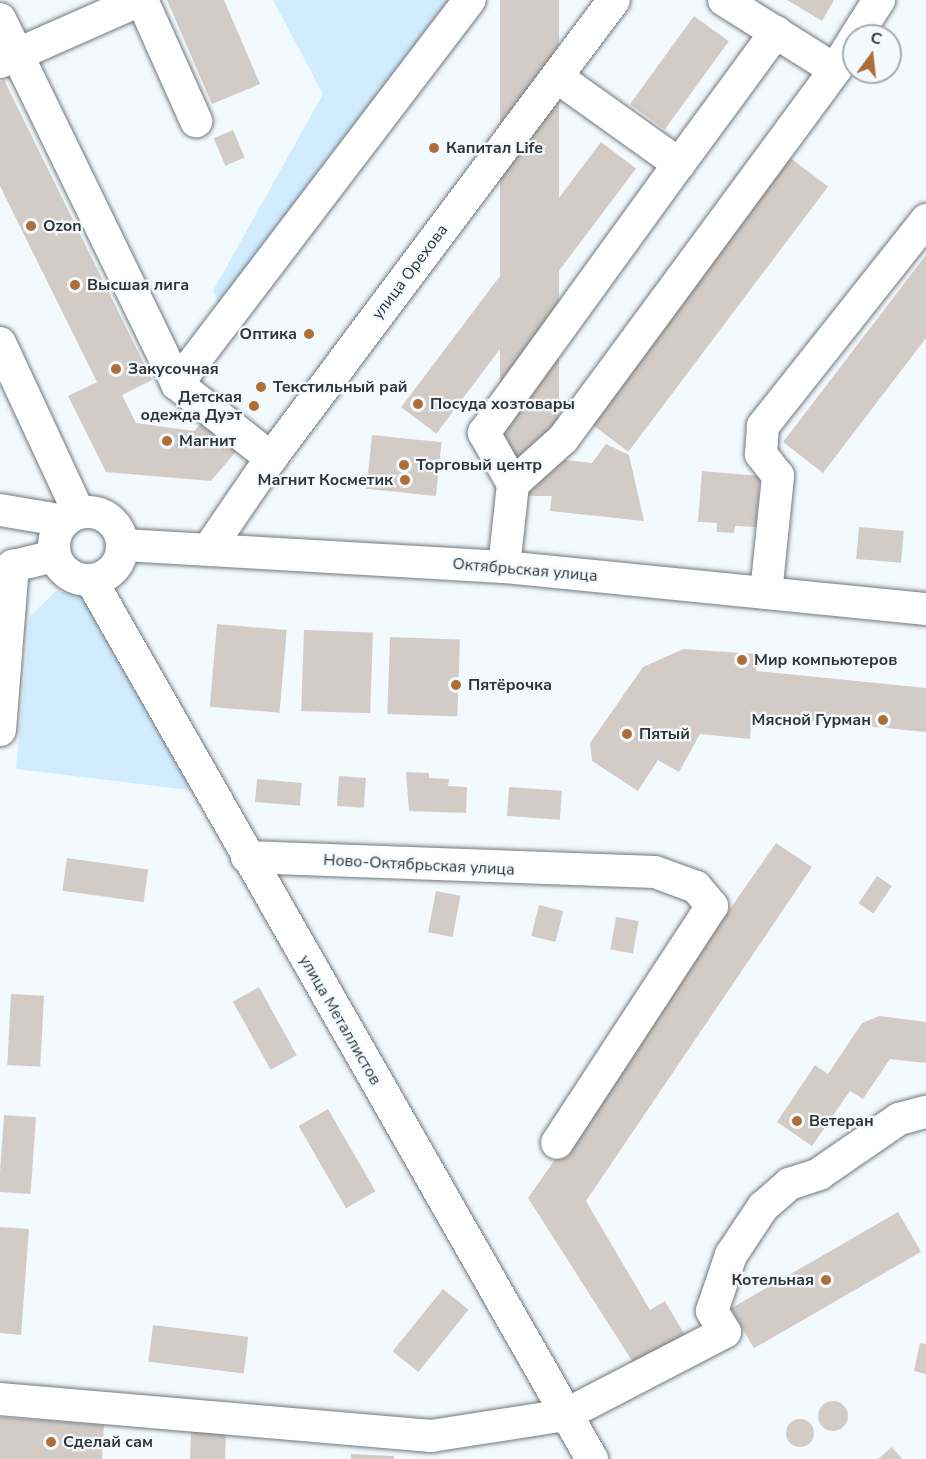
<!DOCTYPE html>
<html>
<head>
<meta charset="utf-8">
<style>
  body { margin:0 }
  #map { position:relative; width:926px; height:1459px; overflow:hidden; background:#f3fafe; font-family:"Nunito Sans",sans-serif }
  div>[style] { position:absolute }
  .green>* { inset:0; background:#d1ecfe }
  .building>* { inset:0; background:#d3ccc6; transform-origin:0 0 }
  .round { border-radius:50% }
  .roads { filter:drop-shadow(0 0 2px #71787d) drop-shadow(0 0 2px #71787d) }
  .minor>* { height:32px; margin:-16px; padding:0 16px; transform-origin:16px; border-radius:16px; background:#fff }
  .minor>.ring { margin:-16px; padding:0; box-sizing:content-box; background:none; border:32px solid #fff; border-radius:50% }
  .dots>* { width:16px; height:16px; translate:-50% -50%; box-sizing:border-box; border:3px solid #f3fafe; border-radius:50% }
  span { translate:-50% -50%; white-space:nowrap; text-align:center; line-height:1.15; -webkit-text-stroke:4.5px #f3fafe; paint-order:stroke }
  .poi-label { font-size:16px; color:#323537; font-weight:700 }
  .left { translate:0 -50%; text-align:left }
  .right { translate:-100% -50%; text-align:right }
  .street-label { font-size:16px; color:#323537 }
  .north { position:absolute; left:842px; top:24px; width:60px; height:60px; box-sizing:border-box; background:#f3fafe; border:2px solid #a6abae; border-radius:50%; rotate:15deg; font-size:16px; font-weight:700; line-height:24px; text-align:center; color:#323537 }
  .north::after { content:''; display:block; margin:auto; width:21px; height:27px; background:#af6e37; clip-path:polygon(50% 0,100% 100%,50% 72%,0 100%) }
</style>
</head>
<body>
<div id="map">
  <div class="green">
    <div style="clip-path:polygon(273px 0,452px 0,221px 308px,213px 291px,323px 94px)"></div>
    <div style="clip-path:polygon(56px 591px,96px 598px,206px 792px,16px 769px,30px 616px)"></div>
  </div>
  <div class="building">
    <div style="clip-path:polygon(167px 0,224px 0,260px 84px,212px 104px)"></div>
    <div style="left:500px;top:0;width:59px;height:496px"></div>
    <div style="clip-path:polygon(787px 0,834px 0,822px 21px)"></div>
    <div style="left:694px;top:16px;width:43px;height:109px;rotate:36deg"></div>
    <div style="clip-path:polygon(4px 80px,152px 380px,122px 395px,136px 423px,194px 431px,203px 421px,238px 449px,211px 481px,106px 472px,68px 396px,97px 382px,0 186px,0 82px)"></div>
    <div style="left:233px;top:130px;width:30px;height:21px;rotate:67deg"></div>
    <div style="left:601px;top:142px;width:44px;height:332px;rotate:37deg"></div>
    <div style="left:789px;top:157px;width:49px;height:332px;rotate:37deg"></div>
    <div style="clip-path:polygon(926px 255px,926px 338px,823px 473px,783px 442px)"></div>
    <div style="left:372px;top:435px;width:70px;height:54px;rotate:6deg"></div>
    <div style="clip-path:polygon(606px 444px,629px 455px,644px 521px,550px 511px,556px 459px,592px 463px)"></div>
    <div style="clip-path:polygon(702px 471px,760px 476px,756px 527px,735px 526px,734px 533px,717px 532px,717px 523px,698px 522px)"></div>
    <div style="left:859px;top:527px;width:45px;height:32px;rotate:5deg"></div>
    <div style="left:217px;top:624px;width:70px;height:83px;rotate:5deg"></div>
    <div style="left:304px;top:630px;width:69px;height:81px;rotate:2deg"></div>
    <div style="left:390px;top:637px;width:70px;height:77px;rotate:2deg"></div>
    <div style="clip-path:polygon(683px 649px,758px 654px,756px 671px,926px 688px,926px 732px,752px 715px,750px 739px,700px 734px,679px 772px,658px 760px,638px 791px,592px 761px,590px 743px,643px 667px)"></div>
    <div style="clip-path:polygon(406px 772px,429px 773px,429px 778px,449px 779px,448px 786px,467px 787px,466px 813px,409px 811px)"></div>
    <div style="left:339px;top:776px;width:27px;height:30px;rotate:4deg"></div>
    <div style="left:257px;top:779px;width:45px;height:23px;rotate:5deg"></div>
    <div style="left:509px;top:787px;width:53px;height:29px;rotate:4deg"></div>
    <div style="clip-path:polygon(776px 843px,812px 867px,586px 1201px,650px 1310px,665px 1301px,686px 1337px,636px 1367px,528px 1198px)"></div>
    <div style="left:67px;top:858px;width:82px;height:33px;rotate:8deg"></div>
    <div style="left:877px;top:876px;width:18px;height:33px;rotate:34deg"></div>
    <div style="left:436px;top:891px;width:25px;height:42px;rotate:11deg"></div>
    <div style="left:539px;top:905px;width:25px;height:32px;rotate:14deg"></div>
    <div style="left:616px;top:917px;width:23px;height:33px;rotate:10deg"></div>
    <div style="left:259px;top:987px;width:78px;height:30px;rotate:61deg"></div>
    <div style="left:11px;top:994px;width:33px;height:71px;rotate:3deg"></div>
    <div style="clip-path:polygon(879px 1016px,926px 1022px,926px 1063px,890px 1059px,863px 1099px,850px 1091px,812px 1146px,777px 1122px,815px 1065px,828px 1074px,862px 1023px)"></div>
    <div style="left:328px;top:1109px;width:95px;height:34px;rotate:60deg"></div>
    <div style="left:4px;top:1115px;width:32px;height:77px;rotate:4deg"></div>
    <div style="left:898px;top:1212px;width:46px;height:193px;rotate:60deg"></div>
    <div style="clip-path:polygon(0 1227px,29px 1229px,21px 1335px,0 1333px)"></div>
    <div style="left:443px;top:1289px;width:33px;height:80px;rotate:39deg"></div>
    <div style="left:153px;top:1325px;width:96px;height:37px;rotate:7deg"></div>
    <div style="clip-path:polygon(920px 1343px,926px 1344px,926px 1374px,914px 1371px)"></div>
    <div class="round" style="left:818px;top:1401px;width:30px;height:30px"></div>
    <div style="clip-path:polygon(0 1417px,104px 1425px,102px 1459px,0 1459px)"></div>
    <div class="round" style="left:786px;top:1419px;width:28px;height:28px"></div>
    <div style="left:191px;top:1431px;width:35px;height:28px;rotate:2deg"></div>
    <div style="clip-path:polygon(892px 1447px,902px 1459px,878px 1459px)"></div>
    <div style="clip-path:polygon(351px 1454px,394px 1456px,394px 1459px,351px 1459px)"></div>
  </div>
  <div class="roads">
    <div class="minor">
      <div style="left:142px;top:0;width:133px;rotate:65.9deg"></div>
      <div style="left:724px;top:0;width:131px;rotate:32.2deg"></div>
      <div style="left:835px;top:70px;width:36px;rotate:-58deg"></div>
      <div style="left:0;top:19px;width:406px;rotate:64.1deg"></div>
      <div style="left:177px;top:384px;width:483px;rotate:-52.7deg"></div>
      <div style="left:856px;top:36px;width:43px;rotate:-57.4deg"></div>
      <div style="left:0;top:62px;width:153px;rotate:-23.9deg"></div>
      <div style="left:557px;top:77px;width:150px;rotate:35.5deg"></div>
      <div style="left:679px;top:164px;width:164px;rotate:-53.7deg"></div>
      <div style="left:0;top:343px;width:187px;rotate:65.1deg"></div>
      <div style="left:177px;top:384px;width:120px;rotate:38.2deg"></div>
      <div style="left:513px;top:484px;width:67px;rotate:-42deg"></div>
      <div style="left:563px;top:439px;width:458px;rotate:-53.6deg"></div>
      <div style="left:0;top:510px;width:66px;rotate:9.6deg"></div>
      <div class="ring" style="left:54px;top:512px;width:36px;height:36px"></div>
      <div style="left:122px;top:545px;width:383px;rotate:3.3deg"></div>
      <div style="left:504px;top:567px;width:424px;rotate:5.7deg"></div>
      <div style="left:210px;top:547px;width:108px;rotate:-55.6deg"></div>
      <div style="left:271px;top:458px;width:572px;rotate:-53.17deg"></div>
      <div style="left:504px;top:567px;width:83px;rotate:-83.8deg"></div>
      <div style="left:513px;top:484px;width:59px;rotate:-119.6deg"></div>
      <div style="left:484px;top:433px;width:332px;rotate:-54.1deg"></div>
      <div style="left:91px;top:580px;width:1012px;rotate:60.32deg"></div>
      <div style="left:766px;top:593px;width:118px;rotate:-84.1deg"></div>
      <div style="left:778px;top:476px;width:28px;rotate:-128deg"></div>
      <div style="left:761px;top:454px;width:28px;rotate:-86deg"></div>
      <div style="left:763px;top:426px;width:263px;rotate:-51.6deg"></div>
      <div style="left:0;top:730px;width:165px;rotate:-85.5deg"></div>
      <div style="left:13px;top:566px;width:43px;rotate:-13.4deg"></div>
      <div style="left:247px;top:857px;width:408px;rotate:2.1deg"></div>
      <div style="left:655px;top:872px;width:44px;rotate:20.1deg"></div>
      <div style="left:696px;top:887px;width:25px;rotate:50deg"></div>
      <div style="left:712px;top:906px;width:283px;rotate:123.2deg"></div>
      <div style="left:0;top:1399px;width:433px;rotate:4.9deg"></div>
      <div style="left:431px;top:1436px;width:136px;rotate:-8.9deg"></div>
      <div style="left:565px;top:1415px;width:180px;rotate:-27.4deg"></div>
      <div style="left:725px;top:1332px;width:25px;rotate:-122deg"></div>
      <div style="left:712px;top:1311px;width:59px;rotate:-71.3deg"></div>
      <div style="left:731px;top:1255px;width:58px;rotate:-56.3deg"></div>
      <div style="left:763px;top:1207px;width:35px;rotate:-41deg"></div>
      <div style="left:789px;top:1184px;width:32px;rotate:-18deg"></div>
      <div style="left:819px;top:1174px;width:97px;rotate:-34.5deg"></div>
      <div style="left:899px;top:1119px;width:28px;rotate:-15deg"></div>
    </div>
  </div>
  <div class="dots">
    <div style="left:434px;top:148px;background:#af6e37"></div>
    <div style="left:31px;top:226px;background:#af6e37"></div>
    <div style="left:75px;top:285px;background:#af6e37"></div>
    <div style="left:309px;top:334px;background:#af6e37"></div>
    <div style="left:116px;top:369px;background:#af6e37"></div>
    <div style="left:261px;top:387px;background:#af6e37"></div>
    <div style="left:418px;top:404px;background:#af6e37"></div>
    <div style="left:254px;top:406px;background:#af6e37"></div>
    <div style="left:167px;top:441px;background:#af6e37"></div>
    <div style="left:404px;top:465px;background:#af6e37"></div>
    <div style="left:405px;top:480px;background:#af6e37"></div>
    <div style="left:742px;top:660px;background:#af6e37"></div>
    <div style="left:456px;top:685px;background:#af6e37"></div>
    <div style="left:883px;top:720px;background:#af6e37"></div>
    <div style="left:627px;top:734px;background:#af6e37"></div>
    <div style="left:797px;top:1121px;background:#af6e37"></div>
    <div style="left:826px;top:1280px;background:#af6e37"></div>
    <div style="left:51px;top:1442px;background:#af6e37"></div>
  </div>
  <div class="poi-label">
    <span class="left" style="left:446px;top:148px">Капитал Life</span>
    <span class="left" style="left:43px;top:226px">Ozon</span>
    <span class="left" style="left:87px;top:285px">Высшая лига</span>
    <span class="right" style="left:297px;top:334px">Оптика</span>
    <span class="left" style="left:128px;top:369px">Закусочная</span>
    <span class="left" style="left:273px;top:387px">Текстильный рай</span>
    <span class="right" style="left:242px;top:406px">Детская<br>одежда Дуэт</span>
    <span class="left" style="left:430px;top:404px">Посуда хозтовары</span>
    <span class="left" style="left:179px;top:441px">Магнит</span>
    <span class="left" style="left:416px;top:465px">Торговый центр</span>
    <span class="right" style="left:393px;top:480px">Магнит Косметик</span>
    <span class="left" style="left:754px;top:660px">Мир компьютеров</span>
    <span class="left" style="left:468px;top:685px">Пятёрочка</span>
    <span class="right" style="left:871px;top:720px">Мясной Гурман</span>
    <span class="left" style="left:639px;top:734px">Пятый</span>
    <span class="left" style="left:809px;top:1121px">Ветеран</span>
    <span class="right" style="left:814px;top:1280px">Котельная</span>
    <span class="left" style="left:63px;top:1442px">Сделай сам</span>
  </div>
  <div class="street-label">
    <span style="left:410px;top:272px;rotate:-53deg">улица Орехова</span>
    <span style="left:525px;top:570px;rotate:5deg">Октябрьская улица</span>
    <span style="left:419px;top:865px;rotate:3deg">Ново-Октябрьская улица</span>
    <span style="left:340px;top:1020px;rotate:60deg">улица Металлистов</span>
  </div>
  <div class="north">С</div>
</div>
</body>
</html>
